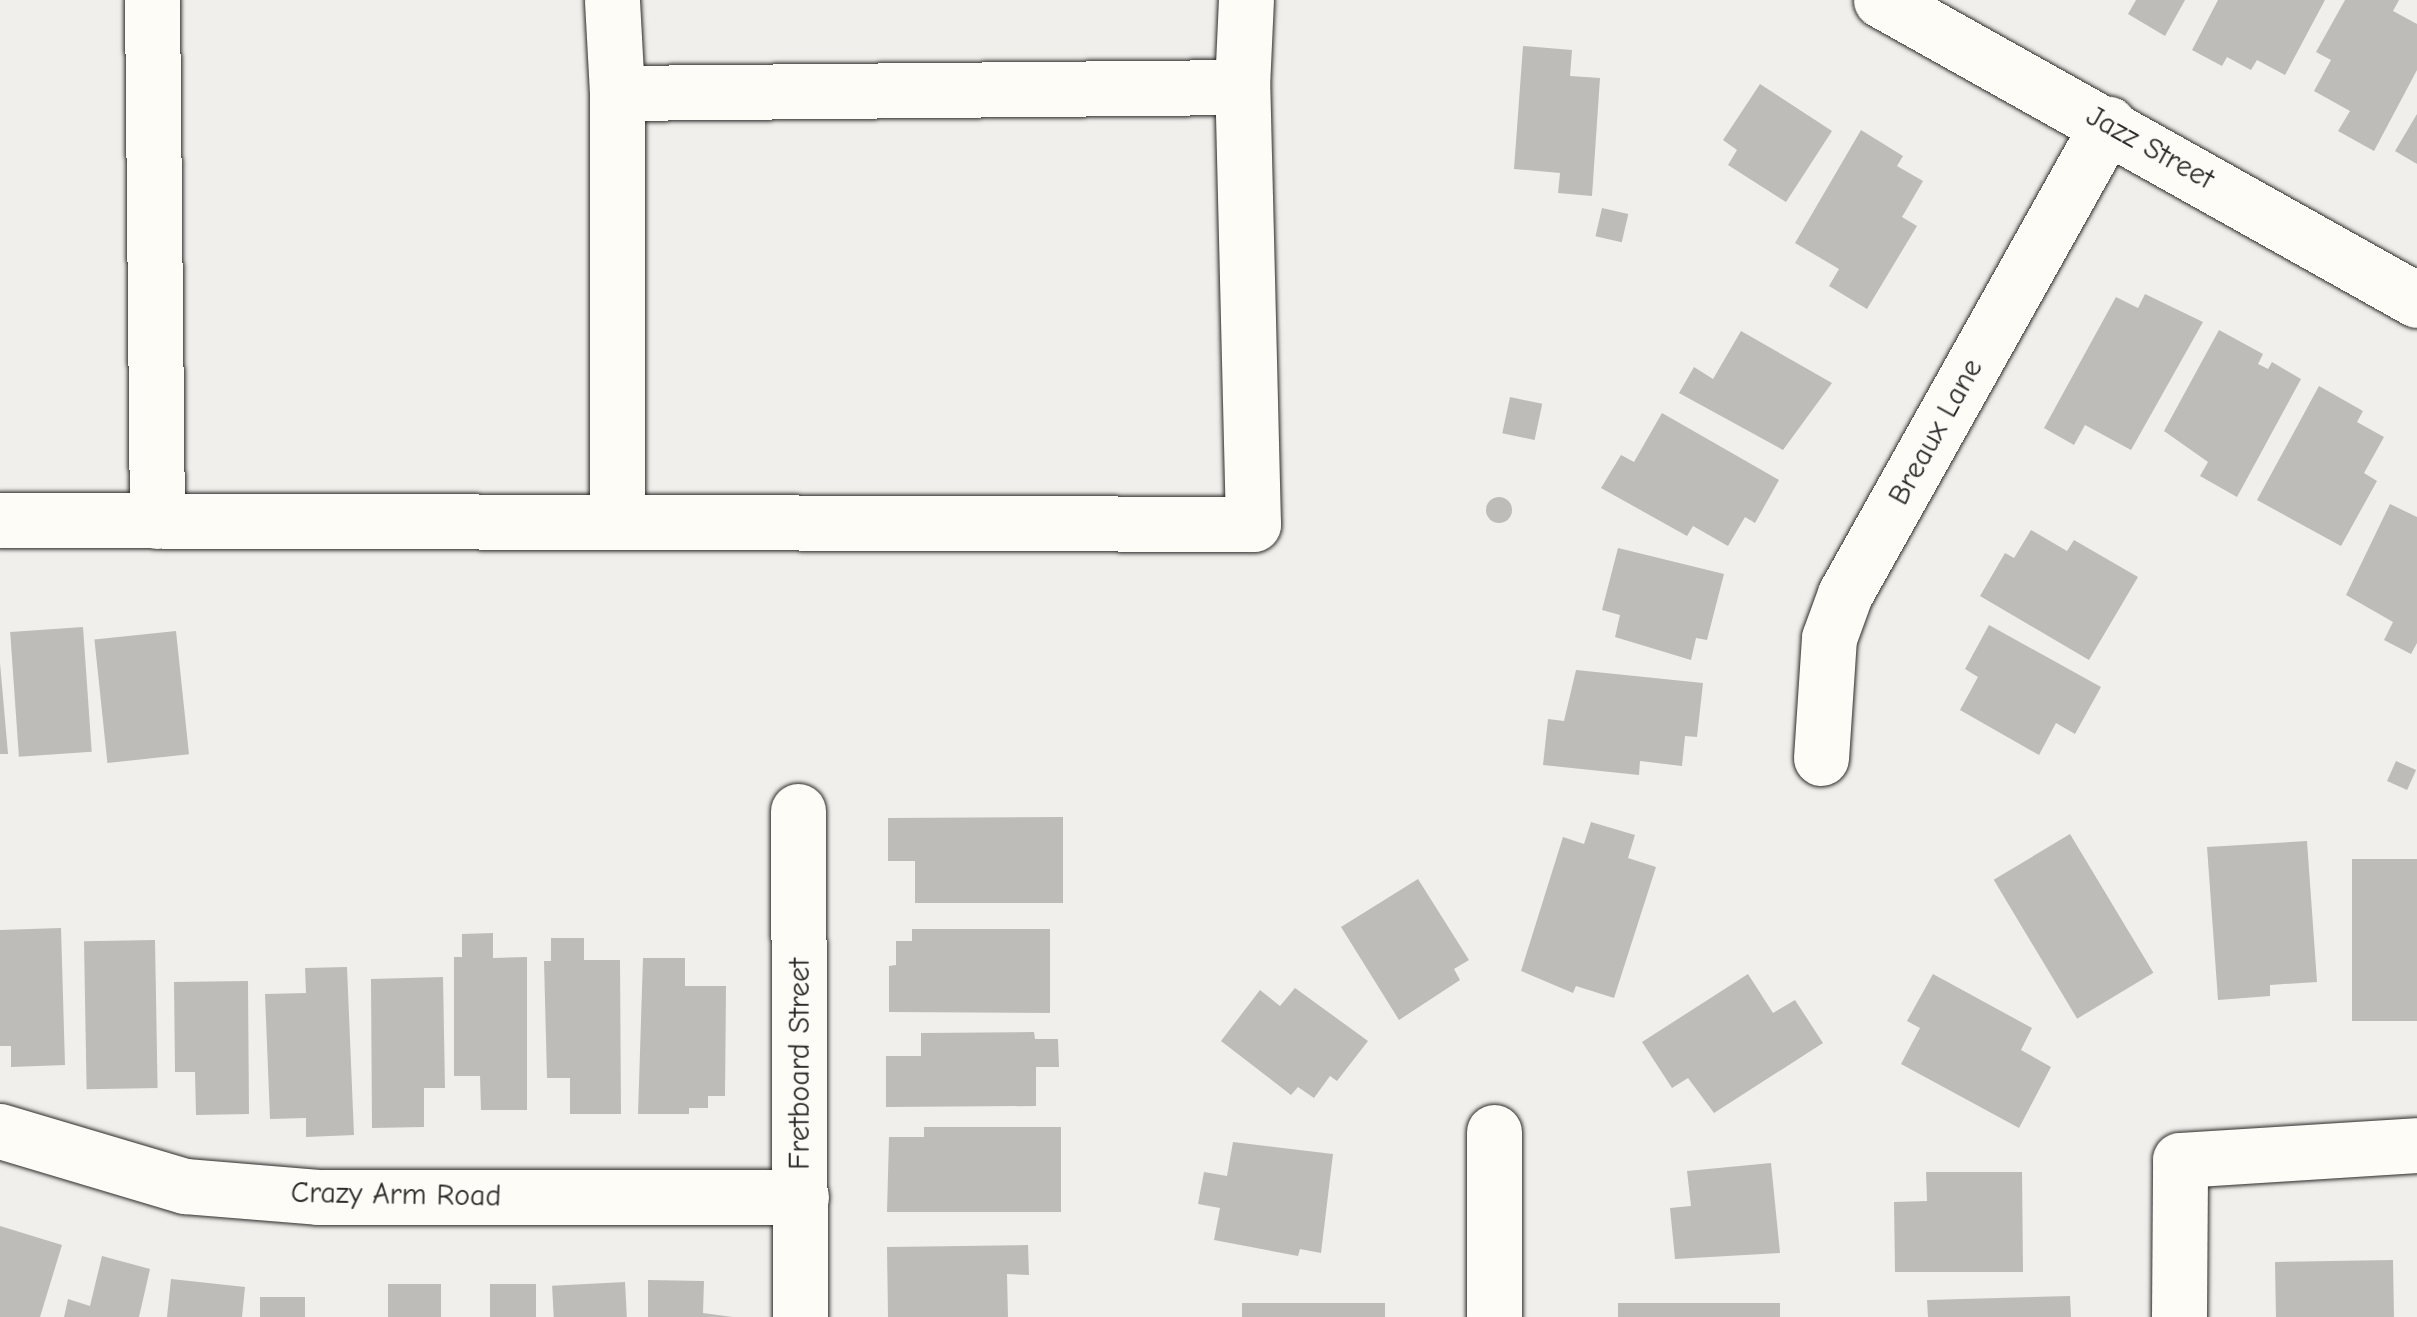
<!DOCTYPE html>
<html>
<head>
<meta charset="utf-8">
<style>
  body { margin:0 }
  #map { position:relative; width:2417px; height:1317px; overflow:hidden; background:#f0efeb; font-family:"Comic Neue",sans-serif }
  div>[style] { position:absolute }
  .building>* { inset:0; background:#bdbcb8; transform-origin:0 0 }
  .round { border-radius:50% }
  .roads { filter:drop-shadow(0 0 2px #2b2b2b) drop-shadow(0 0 2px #2b2b2b) }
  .minor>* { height:55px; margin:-27.5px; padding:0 27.5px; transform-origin:27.5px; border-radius:27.5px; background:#fdfcf7 }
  span { translate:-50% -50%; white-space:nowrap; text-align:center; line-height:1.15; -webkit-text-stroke:10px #fdfcf7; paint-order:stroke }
  .street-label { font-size:30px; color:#2b2b2b }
</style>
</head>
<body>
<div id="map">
  <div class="building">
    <div style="clip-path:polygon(2136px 0,2185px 0,2165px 36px,2128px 14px)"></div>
    <div style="clip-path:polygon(2218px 0,2325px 0,2285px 75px,2257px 60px,2251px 70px,2227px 57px,2222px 66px,2192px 50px)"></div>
    <div style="clip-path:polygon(2345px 0,2399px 0,2393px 11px,2417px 24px,2417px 70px,2374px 151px,2338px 131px,2350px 111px,2314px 91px,2331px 60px,2316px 52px)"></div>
    <div style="clip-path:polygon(1523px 46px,1572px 50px,1570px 76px,1600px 78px,1592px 196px,1558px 193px,1560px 173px,1514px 169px)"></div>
    <div style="clip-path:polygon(1760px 84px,1832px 131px,1786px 202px,1728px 165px,1737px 150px,1723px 140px)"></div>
    <div style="clip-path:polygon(2417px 114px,2417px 164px,2395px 151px)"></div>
    <div style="clip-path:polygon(1861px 130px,1903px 156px,1897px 166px,1923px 181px,1902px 217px,1917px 226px,1867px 309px,1829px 286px,1839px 269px,1795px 243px)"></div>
    <div style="left:1602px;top:208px;width:27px;height:29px;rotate:13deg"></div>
    <div style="clip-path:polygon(2145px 294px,2203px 322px,2131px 450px,2085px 425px,2074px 445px,2044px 428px,2116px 297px,2138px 308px)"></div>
    <div style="clip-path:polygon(2219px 330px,2263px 354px,2258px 364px,2268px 369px,2272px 362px,2301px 379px,2237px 497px,2200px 476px,2208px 462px,2164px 431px)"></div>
    <div style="clip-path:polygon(1741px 331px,1832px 383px,1783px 450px,1679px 393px,1694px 367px,1713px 379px)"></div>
    <div style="clip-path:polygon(2319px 386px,2363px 411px,2357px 422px,2384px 437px,2364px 473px,2377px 481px,2341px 546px,2257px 500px)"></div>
    <div style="left:1510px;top:397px;width:33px;height:37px;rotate:12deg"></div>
    <div style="clip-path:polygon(1662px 413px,1779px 480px,1755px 523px,1745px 517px,1728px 546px,1693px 526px,1687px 536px,1601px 488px,1621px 455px,1634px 462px)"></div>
    <div class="round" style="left:1486px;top:497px;width:26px;height:26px"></div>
    <div style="clip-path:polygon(2390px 504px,2417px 517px,2417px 643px,2411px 654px,2384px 640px,2393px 622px,2346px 595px)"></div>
    <div style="clip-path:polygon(2031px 530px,2067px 551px,2074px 540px,2138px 577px,2089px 660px,1980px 596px,2005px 553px,2014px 558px)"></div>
    <div style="clip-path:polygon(1618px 548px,1724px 574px,1707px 640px,1696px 638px,1691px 660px,1615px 637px,1620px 615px,1602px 610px)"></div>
    <div style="clip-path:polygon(1989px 625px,2101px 687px,2075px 734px,2056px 723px,2039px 755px,1960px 710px,1978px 677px,1965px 669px)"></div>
    <div style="left:83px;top:627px;width:125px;height:73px;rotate:86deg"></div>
    <div style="left:176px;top:631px;width:124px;height:82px;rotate:84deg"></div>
    <div style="clip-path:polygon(0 663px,8px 754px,0 754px)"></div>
    <div style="clip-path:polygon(1576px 670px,1703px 683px,1697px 737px,1685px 736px,1682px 766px,1640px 761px,1639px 775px,1543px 765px,1548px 719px,1564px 721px)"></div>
    <div style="left:2396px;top:761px;width:22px;height:22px;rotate:24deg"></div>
    <div style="clip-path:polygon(1063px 817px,1063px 903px,915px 903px,915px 861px,888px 861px,888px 818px)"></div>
    <div style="clip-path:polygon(1591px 822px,1635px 835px,1628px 858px,1656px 867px,1614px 998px,1576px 986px,1573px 993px,1521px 971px,1563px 837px,1584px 844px)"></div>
    <div style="left:2070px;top:834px;width:162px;height:89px;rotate:59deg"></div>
    <div style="clip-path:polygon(2307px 841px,2317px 982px,2270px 985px,2270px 996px,2218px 1000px,2207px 847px)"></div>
    <div style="left:2352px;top:859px;width:65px;height:162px"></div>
    <div style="clip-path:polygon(1418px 879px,1469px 960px,1454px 969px,1460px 980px,1399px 1020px,1341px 927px)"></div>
    <div style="clip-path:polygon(61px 928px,65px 1065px,11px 1067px,11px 1046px,0 1046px,0 930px)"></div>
    <div style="clip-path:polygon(912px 929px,1050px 929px,1050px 1013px,889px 1012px,889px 966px,896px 965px,896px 941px,912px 941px)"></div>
    <div style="clip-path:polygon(493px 933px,493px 958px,527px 957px,527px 1110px,481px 1110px,480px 1076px,454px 1076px,454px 957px,462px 957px,462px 934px)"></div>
    <div style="clip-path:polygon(551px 938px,584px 938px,584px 960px,620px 960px,621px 1114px,570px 1114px,570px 1078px,547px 1078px,544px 961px,551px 961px)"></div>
    <div style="left:155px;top:940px;width:148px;height:71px;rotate:89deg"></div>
    <div style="clip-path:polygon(643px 958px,685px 958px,685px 986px,726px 986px,725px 1096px,708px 1096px,708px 1108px,689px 1108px,689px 1114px,638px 1114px)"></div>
    <div style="clip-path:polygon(347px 967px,354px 1135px,306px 1137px,306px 1118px,270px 1119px,265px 994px,306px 993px,305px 968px)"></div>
    <div style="clip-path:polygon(1748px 974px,1773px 1013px,1795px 1000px,1823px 1043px,1714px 1113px,1688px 1078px,1672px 1088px,1642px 1042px)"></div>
    <div style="clip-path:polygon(1933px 974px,2032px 1028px,2021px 1050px,2051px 1067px,2019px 1128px,1901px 1064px,1920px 1028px,1907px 1021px)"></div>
    <div style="clip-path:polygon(443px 977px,445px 1088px,424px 1088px,424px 1127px,372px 1128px,371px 979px)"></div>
    <div style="clip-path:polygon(248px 981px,249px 1114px,196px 1115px,195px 1072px,175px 1072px,174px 982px)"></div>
    <div style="clip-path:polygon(1295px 988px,1368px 1041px,1337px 1081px,1330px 1076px,1314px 1098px,1298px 1087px,1291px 1095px,1221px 1041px,1260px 990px,1280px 1006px)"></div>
    <div style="clip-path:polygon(1034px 1032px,1035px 1039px,1058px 1039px,1059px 1067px,1036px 1067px,1036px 1106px,886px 1107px,886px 1056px,921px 1056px,921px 1033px)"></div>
    <div style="clip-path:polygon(924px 1127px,1061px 1127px,1061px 1212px,887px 1212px,889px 1137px,924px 1137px)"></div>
    <div style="clip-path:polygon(1233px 1142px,1333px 1154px,1321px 1253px,1300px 1249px,1298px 1256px,1214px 1240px,1220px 1208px,1198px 1204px,1204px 1172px,1227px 1176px)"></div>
    <div style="clip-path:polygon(1771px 1163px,1780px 1253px,1675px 1259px,1670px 1208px,1691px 1206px,1687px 1171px)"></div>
    <div style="clip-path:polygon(1926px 1172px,2022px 1172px,2023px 1272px,1895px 1272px,1894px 1202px,1927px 1201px)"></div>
    <div style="clip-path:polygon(0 1226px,62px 1245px,40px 1317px,0 1317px)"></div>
    <div style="clip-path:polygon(1028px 1245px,1029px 1275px,1007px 1274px,1008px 1317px,888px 1317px,887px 1247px)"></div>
    <div style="clip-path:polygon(102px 1256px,150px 1269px,139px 1317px,64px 1317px,68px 1299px,90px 1306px)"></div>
    <div style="left:2393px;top:1260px;width:57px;height:118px;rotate:89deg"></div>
    <div style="clip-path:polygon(171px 1279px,245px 1287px,242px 1317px,167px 1317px)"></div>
    <div style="clip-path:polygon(648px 1280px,704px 1281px,703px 1313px,733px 1317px,648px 1317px)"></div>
    <div style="left:625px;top:1282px;width:35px;height:73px;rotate:87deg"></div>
    <div style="left:441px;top:1284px;width:33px;height:53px;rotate:90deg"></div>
    <div style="left:490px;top:1284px;width:46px;height:33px"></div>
    <div style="clip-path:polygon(2070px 1296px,2071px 1317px,1928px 1317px,1927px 1300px)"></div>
    <div style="left:305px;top:1297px;width:20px;height:45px;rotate:90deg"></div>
    <div style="left:1242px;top:1303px;width:143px;height:14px"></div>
    <div style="left:1618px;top:1303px;width:162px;height:14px"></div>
  </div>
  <div class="roads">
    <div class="minor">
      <div style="left:152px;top:0;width:521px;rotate:89.45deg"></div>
      <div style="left:1881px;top:0;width:614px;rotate:29.24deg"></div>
      <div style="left:1242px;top:87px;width:87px;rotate:-87.4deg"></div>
      <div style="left:617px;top:93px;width:429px;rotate:90deg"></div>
      <div style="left:0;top:520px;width:1253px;rotate:0.18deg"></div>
      <div style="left:1253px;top:524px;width:437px;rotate:-91.4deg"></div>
      <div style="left:1242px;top:87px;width:625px;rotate:179.45deg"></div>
      <div style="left:617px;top:93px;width:93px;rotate:-93.1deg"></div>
      <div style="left:1821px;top:758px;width:120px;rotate:-86.2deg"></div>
      <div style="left:1829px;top:638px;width:47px;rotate:-70deg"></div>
      <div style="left:1845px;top:594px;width:539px;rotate:-60.77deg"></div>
      <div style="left:798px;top:811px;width:506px;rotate:89.77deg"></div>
      <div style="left:0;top:1131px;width:193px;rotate:16.6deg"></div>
      <div style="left:185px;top:1186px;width:133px;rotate:4.7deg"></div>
      <div style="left:318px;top:1197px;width:483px"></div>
      <div style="left:1494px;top:1317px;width:185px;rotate:-90deg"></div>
      <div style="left:2179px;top:1317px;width:157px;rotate:-89.6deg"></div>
      <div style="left:2180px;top:1160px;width:237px;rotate:-3.6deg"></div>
    </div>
  </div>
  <div class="street-label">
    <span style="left:2150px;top:148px;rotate:29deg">Jazz Street</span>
    <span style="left:1936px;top:432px;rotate:-61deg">Breaux Lane</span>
    <span style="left:800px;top:1064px;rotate:-90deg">Fretboard Street</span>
    <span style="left:396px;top:1195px;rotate:1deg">Crazy Arm Road</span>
  </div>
</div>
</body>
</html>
